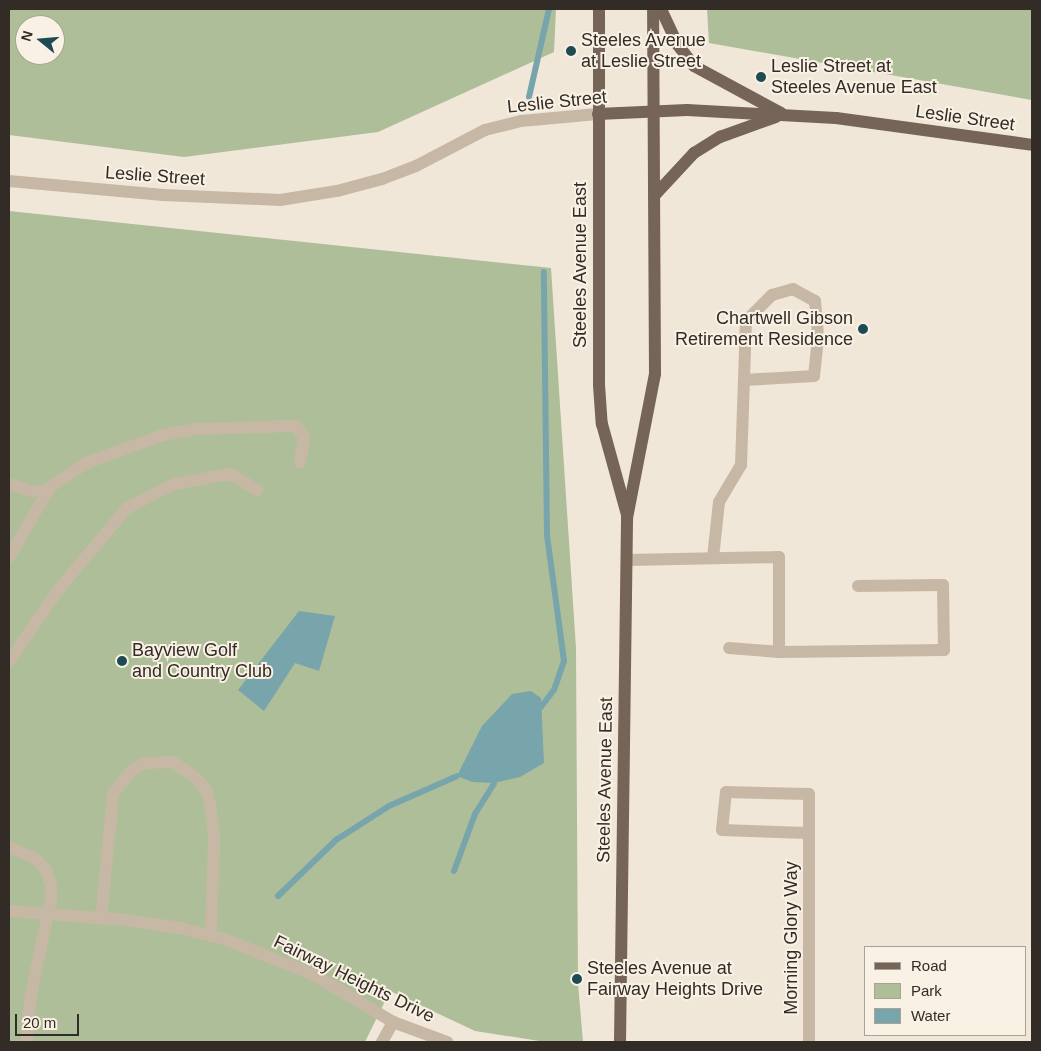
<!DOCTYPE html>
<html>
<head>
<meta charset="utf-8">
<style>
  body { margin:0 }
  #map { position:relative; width:1041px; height:1051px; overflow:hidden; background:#f0e7d8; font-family:Arial,sans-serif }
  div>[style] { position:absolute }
  .green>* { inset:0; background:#aebe99 }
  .water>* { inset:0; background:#78a5ac }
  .stream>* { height:6px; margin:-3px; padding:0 3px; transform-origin:3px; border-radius:3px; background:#78a5ac }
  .minor>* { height:12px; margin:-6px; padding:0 6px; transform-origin:6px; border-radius:6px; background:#c7b8a5 }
  .major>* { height:12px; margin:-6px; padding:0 6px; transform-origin:6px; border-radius:6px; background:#756457 }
  .dots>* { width:14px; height:14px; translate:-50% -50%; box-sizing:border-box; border:2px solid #f8f1e4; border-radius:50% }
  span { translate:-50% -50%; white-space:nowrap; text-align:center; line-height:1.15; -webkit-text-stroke:4px #f8f1e4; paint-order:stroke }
  .poi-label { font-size:18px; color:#332b26 }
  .left { translate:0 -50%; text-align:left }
  .right { translate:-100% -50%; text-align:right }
  .street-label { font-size:18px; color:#332b26 }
  .frame { position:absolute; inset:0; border:10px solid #332b26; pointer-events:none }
  .legend { position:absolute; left:864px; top:946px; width:162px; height:90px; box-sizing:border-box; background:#f8f1e4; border:1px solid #a9a298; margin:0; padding:6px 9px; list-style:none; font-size:15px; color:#332b26 }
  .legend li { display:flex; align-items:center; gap:10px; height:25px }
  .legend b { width:25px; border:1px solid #a9a298 }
  .north { position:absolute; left:15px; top:15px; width:50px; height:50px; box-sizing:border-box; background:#f8f1e4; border:1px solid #a9a298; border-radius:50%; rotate:287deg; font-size:14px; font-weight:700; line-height:20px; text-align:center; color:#332b26 }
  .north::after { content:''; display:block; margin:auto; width:18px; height:22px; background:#1d4a53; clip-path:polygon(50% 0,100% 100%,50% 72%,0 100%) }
  .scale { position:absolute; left:15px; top:1014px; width:64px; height:22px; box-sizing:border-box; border:2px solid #332b26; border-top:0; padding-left:6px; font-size:15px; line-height:18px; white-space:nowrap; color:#332b26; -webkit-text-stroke:4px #f8f1e4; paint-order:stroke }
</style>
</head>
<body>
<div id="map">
  <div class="green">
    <div style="clip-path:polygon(evenodd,9px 9px,556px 9px,554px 52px,378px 132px,184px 157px,9px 135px,9px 9px,25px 25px,55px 25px,55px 55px,25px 55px,25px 25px)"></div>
    <div style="clip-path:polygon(707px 9px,1032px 9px,1032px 100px,709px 43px)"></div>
    <div style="clip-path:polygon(9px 211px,551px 268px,576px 648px,578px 983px,583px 1042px,546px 1042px,475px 1031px,390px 991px,365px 1042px,9px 1042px)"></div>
  </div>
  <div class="water">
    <div style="clip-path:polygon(299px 611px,335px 616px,319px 671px,295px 663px,264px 711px,238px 690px)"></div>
    <div style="clip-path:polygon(531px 691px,541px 698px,544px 763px,520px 777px,494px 783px,472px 782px,457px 776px,482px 726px,512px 694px)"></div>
  </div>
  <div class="stream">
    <div style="left:529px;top:97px;width:90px;rotate:-77.2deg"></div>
    <div style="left:541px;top:707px;width:21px;rotate:-53deg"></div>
    <div style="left:554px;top:690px;width:31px;rotate:-71deg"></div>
    <div style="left:564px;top:661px;width:127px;rotate:-97.7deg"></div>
    <div style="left:547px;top:535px;width:263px;rotate:-90.7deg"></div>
    <div style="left:454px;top:871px;width:61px;rotate:-69.8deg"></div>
    <div style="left:475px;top:814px;width:36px;rotate:-58deg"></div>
    <div style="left:278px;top:896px;width:81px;rotate:-44deg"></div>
    <div style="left:336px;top:840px;width:63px;rotate:-32.7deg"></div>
    <div style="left:389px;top:806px;width:74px;rotate:-23.8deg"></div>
  </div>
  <div class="minor">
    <div style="left:9px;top:181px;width:155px;rotate:5.2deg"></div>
    <div style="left:163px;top:195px;width:117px;rotate:2.4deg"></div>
    <div style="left:280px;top:200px;width:58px;rotate:-9deg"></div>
    <div style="left:337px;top:191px;width:47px;rotate:-14.9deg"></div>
    <div style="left:382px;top:179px;width:36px;rotate:-21deg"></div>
    <div style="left:416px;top:166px;width:78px;rotate:-27.6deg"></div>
    <div style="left:485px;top:130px;width:37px;rotate:-14deg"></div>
    <div style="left:521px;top:121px;width:77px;rotate:-5.2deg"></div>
    <div style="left:9px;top:484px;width:23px;rotate:18deg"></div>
    <div style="left:31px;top:491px;width:17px;rotate:-3deg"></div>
    <div style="left:9px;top:557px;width:81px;rotate:-59.6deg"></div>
    <div style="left:50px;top:487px;width:43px;rotate:-33.7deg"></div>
    <div style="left:86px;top:463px;width:82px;rotate:-20deg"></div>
    <div style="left:163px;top:435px;width:35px;rotate:-10deg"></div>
    <div style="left:197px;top:429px;width:99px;rotate:-1.7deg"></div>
    <div style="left:296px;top:426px;width:14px;rotate:54deg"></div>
    <div style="left:304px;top:437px;width:26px;rotate:99deg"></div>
    <div style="left:713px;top:558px;width:56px;rotate:-83.9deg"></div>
    <div style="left:719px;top:502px;width:43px;rotate:-59.3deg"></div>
    <div style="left:741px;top:465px;width:85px;rotate:-88deg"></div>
    <div style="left:744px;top:380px;width:59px;rotate:-88.1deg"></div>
    <div style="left:746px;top:321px;width:37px;rotate:-45deg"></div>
    <div style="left:772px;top:295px;width:22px;rotate:-16deg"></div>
    <div style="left:793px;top:289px;width:25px;rotate:29deg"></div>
    <div style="left:815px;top:301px;width:37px;rotate:85deg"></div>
    <div style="left:818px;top:338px;width:38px;rotate:96deg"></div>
    <div style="left:814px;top:376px;width:70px;rotate:176.7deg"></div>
    <div style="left:627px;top:560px;width:152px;rotate:-1.1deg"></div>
    <div style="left:779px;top:557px;width:95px;rotate:90deg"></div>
    <div style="left:779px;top:652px;width:50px;rotate:-175.4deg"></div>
    <div style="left:779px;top:652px;width:165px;rotate:-0.7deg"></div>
    <div style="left:944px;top:650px;width:65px;rotate:-90.9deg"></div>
    <div style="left:943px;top:585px;width:85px;rotate:179.3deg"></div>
    <div style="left:9px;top:661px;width:88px;rotate:-55.2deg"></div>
    <div style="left:59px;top:589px;width:106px;rotate:-50deg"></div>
    <div style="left:127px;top:508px;width:53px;rotate:-27.1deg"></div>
    <div style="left:174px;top:484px;width:58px;rotate:-10deg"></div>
    <div style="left:231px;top:474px;width:31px;rotate:32deg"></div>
    <div style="left:808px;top:833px;width:86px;rotate:-178deg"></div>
    <div style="left:722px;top:830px;width:38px;rotate:-84deg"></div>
    <div style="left:726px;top:792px;width:83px;rotate:1.4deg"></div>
    <div style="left:809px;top:794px;width:248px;rotate:90deg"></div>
    <div style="left:9px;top:847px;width:30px;rotate:24deg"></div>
    <div style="left:36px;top:859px;width:15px;rotate:48deg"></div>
    <div style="left:46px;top:870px;width:16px;rotate:72deg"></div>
    <div style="left:51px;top:885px;width:15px;rotate:90deg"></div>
    <div style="left:51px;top:900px;width:101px;rotate:102deg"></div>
    <div style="left:30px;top:999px;width:43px;rotate:94deg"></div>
    <div style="left:9px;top:911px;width:117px;rotate:4.4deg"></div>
    <div style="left:126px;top:920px;width:55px;rotate:8.4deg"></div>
    <div style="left:180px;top:928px;width:45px;rotate:14deg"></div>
    <div style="left:224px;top:939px;width:97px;rotate:21.8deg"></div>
    <div style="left:314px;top:975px;width:92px;rotate:30.7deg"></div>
    <div style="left:393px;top:1022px;width:58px;rotate:20.3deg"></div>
    <div style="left:101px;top:919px;width:126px;rotate:-84.5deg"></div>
    <div style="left:113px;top:794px;width:31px;rotate:-52deg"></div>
    <div style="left:132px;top:770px;width:15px;rotate:-28deg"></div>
    <div style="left:145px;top:763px;width:28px;rotate:-2deg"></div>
    <div style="left:173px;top:762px;width:29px;rotate:35deg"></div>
    <div style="left:197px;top:779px;width:14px;rotate:51deg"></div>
    <div style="left:206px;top:790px;width:14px;rotate:73deg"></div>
    <div style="left:210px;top:803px;width:35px;rotate:83deg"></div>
    <div style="left:214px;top:838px;width:98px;rotate:91.8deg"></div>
    <div style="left:382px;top:1042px;width:23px;rotate:-61deg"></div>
  </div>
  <div class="major">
    <div style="left:599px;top:9px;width:376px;rotate:90deg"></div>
    <div style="left:599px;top:385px;width:39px;rotate:86deg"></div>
    <div style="left:602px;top:424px;width:94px;rotate:74.6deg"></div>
    <div style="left:661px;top:9px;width:38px;rotate:65deg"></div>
    <div style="left:677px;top:44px;width:28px;rotate:52deg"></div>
    <div style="left:694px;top:66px;width:99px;rotate:28.4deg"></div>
    <div style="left:598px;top:114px;width:89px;rotate:-2.6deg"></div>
    <div style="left:687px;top:110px;width:149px;rotate:3.1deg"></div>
    <div style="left:836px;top:118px;width:198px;rotate:7.8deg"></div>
    <div style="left:654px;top:196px;width:59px;rotate:-47.1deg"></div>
    <div style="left:694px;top:153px;width:31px;rotate:-32deg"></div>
    <div style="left:720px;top:137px;width:59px;rotate:-19.7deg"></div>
    <div style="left:620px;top:1042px;width:524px;rotate:-89.23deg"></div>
    <div style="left:627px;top:518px;width:147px;rotate:-79deg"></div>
    <div style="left:655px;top:374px;width:365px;rotate:-90.3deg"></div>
  </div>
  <div class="dots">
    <div style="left:571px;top:51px;background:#1d4a53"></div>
    <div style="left:761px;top:77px;background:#1d4a53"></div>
    <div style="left:863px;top:329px;background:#1d4a53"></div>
    <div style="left:122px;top:661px;background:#1d4a53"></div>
    <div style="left:577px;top:979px;background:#1d4a53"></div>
  </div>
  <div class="poi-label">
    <span class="left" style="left:581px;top:51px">Steeles Avenue<br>at Leslie Street</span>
    <span class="left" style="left:771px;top:77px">Leslie Street at<br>Steeles Avenue East</span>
    <span class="right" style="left:853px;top:329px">Chartwell Gibson<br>Retirement Residence</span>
    <span class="left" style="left:132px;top:661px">Bayview Golf<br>and Country Club</span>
    <span class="left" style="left:587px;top:979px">Steeles Avenue at<br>Fairway Heights Drive</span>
  </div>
  <div class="street-label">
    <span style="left:557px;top:102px;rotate:-6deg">Leslie Street</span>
    <span style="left:965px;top:118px;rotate:8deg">Leslie Street</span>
    <span style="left:155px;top:176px;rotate:4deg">Leslie Street</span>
    <span style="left:580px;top:265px;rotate:-90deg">Steeles Avenue East</span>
    <span style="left:605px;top:780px;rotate:-89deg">Steeles Avenue East</span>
    <span style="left:791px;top:938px;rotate:-90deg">Morning Glory Way</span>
    <span style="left:354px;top:979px;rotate:26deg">Fairway Heights Drive</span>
  </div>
  <div class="frame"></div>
  <ul class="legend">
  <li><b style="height:6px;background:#756457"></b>Road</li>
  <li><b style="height:14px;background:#aebe99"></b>Park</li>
  <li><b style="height:14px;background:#78a5ac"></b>Water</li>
  </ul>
  <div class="north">N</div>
  <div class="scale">20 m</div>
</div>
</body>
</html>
